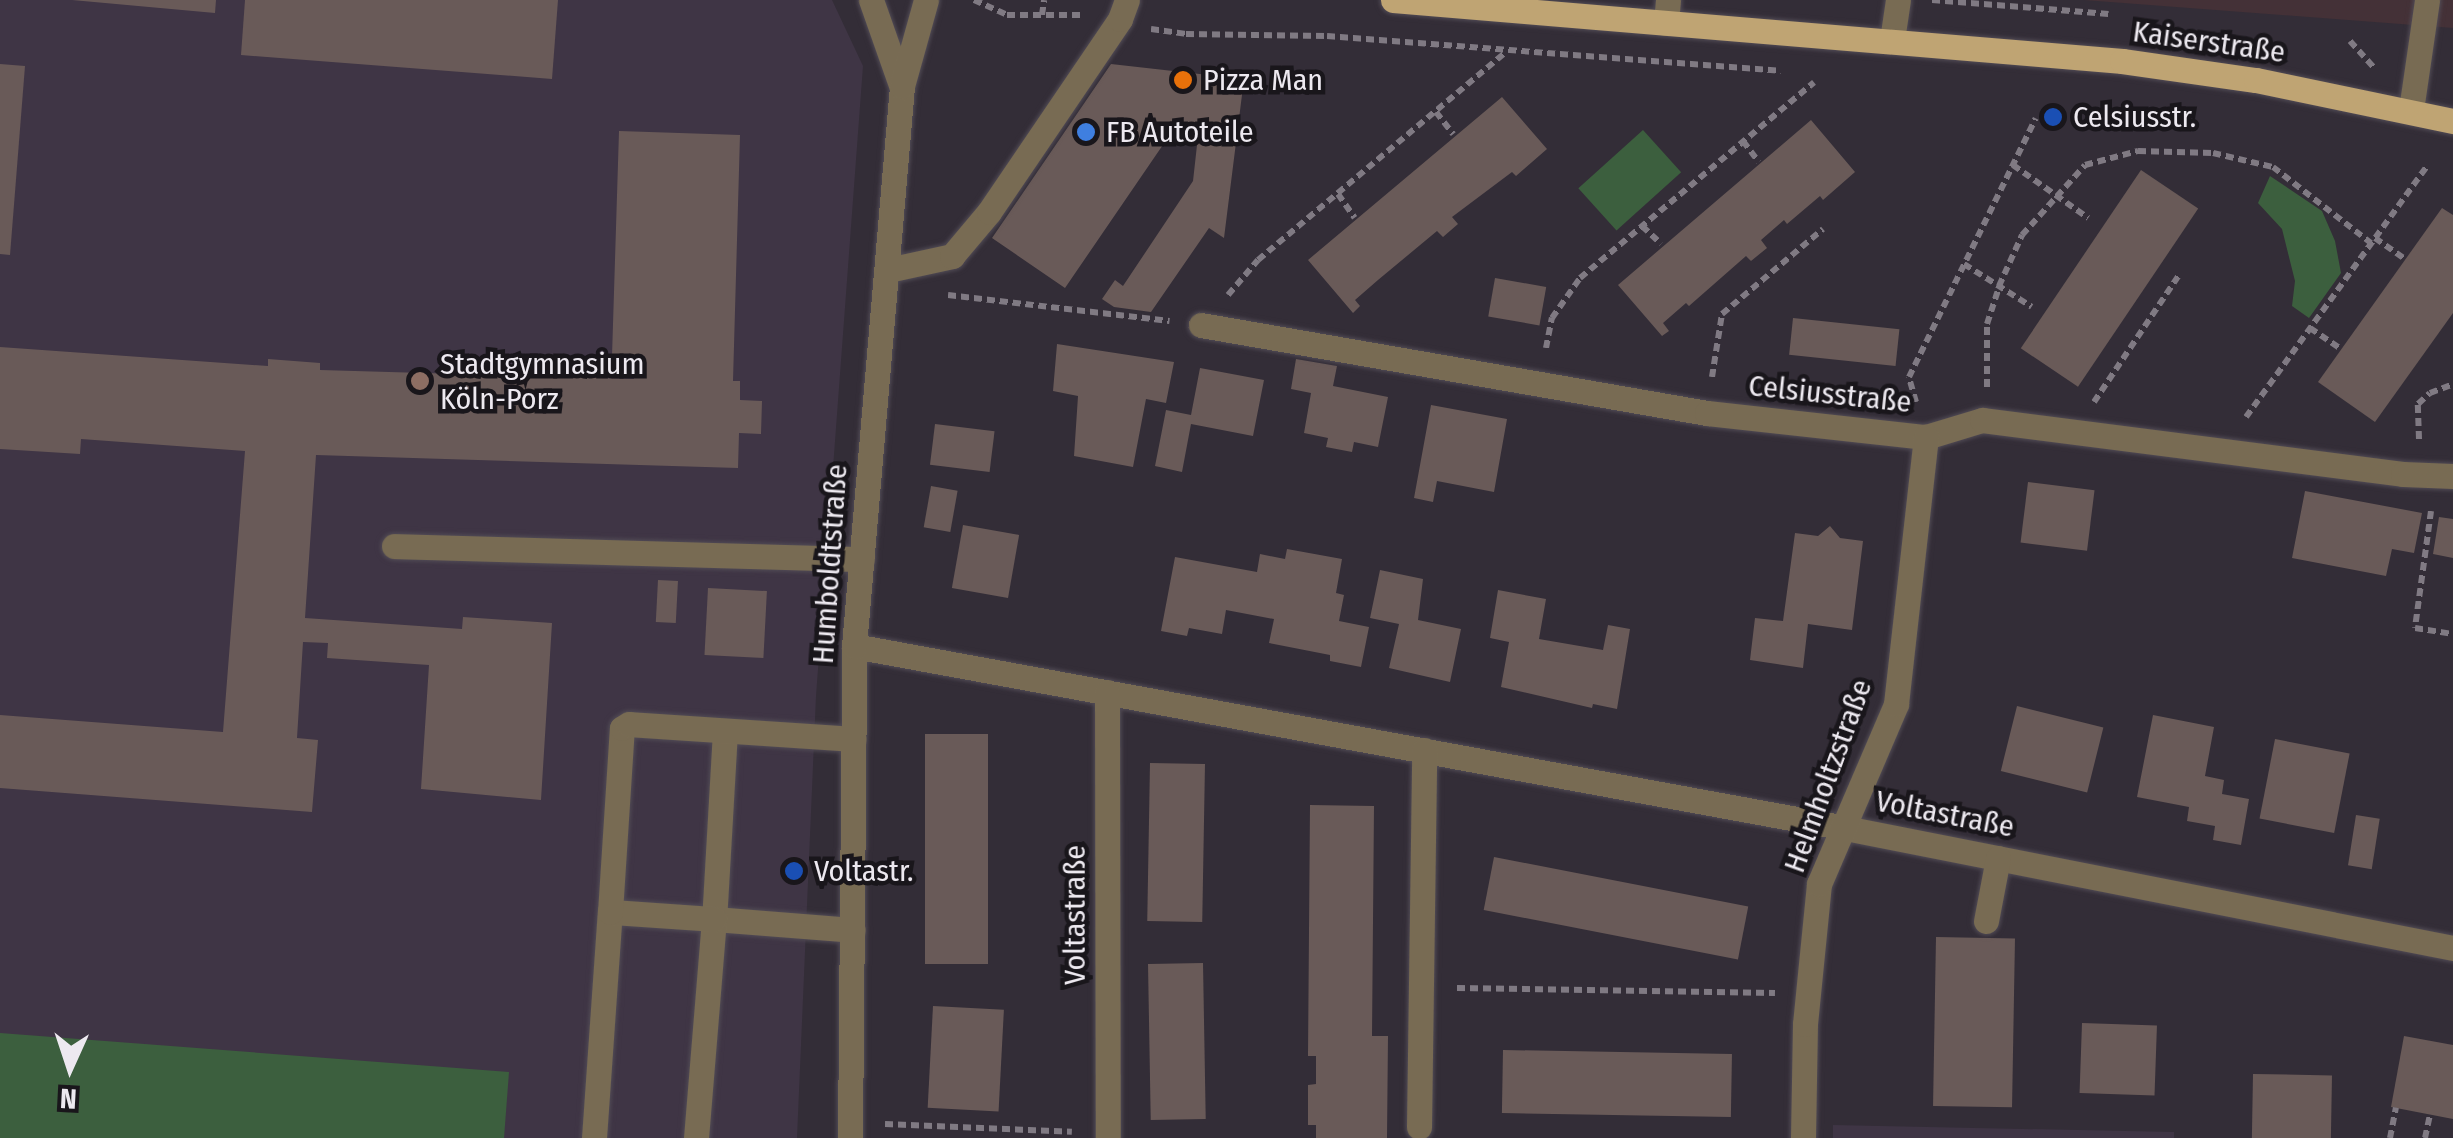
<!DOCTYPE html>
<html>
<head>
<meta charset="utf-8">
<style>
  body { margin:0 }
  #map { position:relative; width:2453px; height:1138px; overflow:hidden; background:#332d37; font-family:"Fira Sans Condensed",sans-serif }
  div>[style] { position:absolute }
  .built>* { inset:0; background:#3f3545 }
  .industrial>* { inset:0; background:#443137 }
  .green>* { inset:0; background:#3c5f3e; transform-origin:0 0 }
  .building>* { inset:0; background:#695a58; transform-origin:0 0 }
  .path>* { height:6px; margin-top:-3px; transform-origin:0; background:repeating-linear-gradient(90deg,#807a83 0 8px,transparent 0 13px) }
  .roads { filter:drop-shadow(0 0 2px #514b55) drop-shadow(0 0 2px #514b55) }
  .minor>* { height:25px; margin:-12.5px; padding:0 12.5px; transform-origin:12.5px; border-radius:12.5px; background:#786b53 }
  .major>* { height:25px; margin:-12.5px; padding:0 12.5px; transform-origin:12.5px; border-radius:12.5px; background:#bfa473 }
  .dots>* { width:28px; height:28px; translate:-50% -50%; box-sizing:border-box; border:5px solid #19161b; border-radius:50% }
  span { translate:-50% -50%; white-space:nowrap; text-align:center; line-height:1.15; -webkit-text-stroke:9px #19161b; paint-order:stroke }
  .street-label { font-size:30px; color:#ede9f0 }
  .poi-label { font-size:30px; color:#ede9f0 }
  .left { translate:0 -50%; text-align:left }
  .north { position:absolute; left:20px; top:1018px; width:100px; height:100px; -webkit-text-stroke:8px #19161b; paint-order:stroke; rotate:183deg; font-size:28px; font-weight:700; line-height:40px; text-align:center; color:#ede9f0 }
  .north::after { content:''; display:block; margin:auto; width:35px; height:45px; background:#ede9f0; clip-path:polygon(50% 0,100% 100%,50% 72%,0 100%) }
</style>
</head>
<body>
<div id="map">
  <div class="built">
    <div style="clip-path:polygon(0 0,832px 0,863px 66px,816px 696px,797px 1138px,0 1138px)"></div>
    <div style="clip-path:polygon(1833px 1125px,2174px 1132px,2174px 1138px,1833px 1138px)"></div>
  </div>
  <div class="industrial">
    <div style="clip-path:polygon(2084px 0,2453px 0,2453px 28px)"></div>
  </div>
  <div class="green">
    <div style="left:1643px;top:130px;width:57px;height:87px;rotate:48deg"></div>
    <div style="clip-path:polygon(2270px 176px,2322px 211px,2335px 241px,2341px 273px,2309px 318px,2292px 306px,2295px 281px,2282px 229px,2258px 203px)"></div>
    <div style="clip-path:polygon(0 1033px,509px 1072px,504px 1138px,0 1138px)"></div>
  </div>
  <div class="building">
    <div style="clip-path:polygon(72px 0,216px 0,215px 13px)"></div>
    <div style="clip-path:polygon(245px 0,558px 0,552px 79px,241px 55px)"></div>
    <div style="clip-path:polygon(0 64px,25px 66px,10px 255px,0 254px)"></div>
    <div style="clip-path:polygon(1111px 64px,1244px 79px,1224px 238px,1209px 228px,1151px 312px,1114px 307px,1102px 299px,1115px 280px,1123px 286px,1193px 181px,1197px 145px,1169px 136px,1065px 288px,992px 238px)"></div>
    <div style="clip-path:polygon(1502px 97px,1547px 149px,1516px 176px,1512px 172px,1452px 217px,1458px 224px,1443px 237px,1437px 231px,1378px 280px,1355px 300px,1360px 306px,1353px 313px,1308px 260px)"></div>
    <div style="clip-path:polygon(1811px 120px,1855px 172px,1823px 200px,1820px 196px,1787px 224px,1784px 220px,1761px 240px,1767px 248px,1751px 261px,1746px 256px,1689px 306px,1686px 303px,1663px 323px,1669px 331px,1662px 336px,1618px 285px)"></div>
    <div style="clip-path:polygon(619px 131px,740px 135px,733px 381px,740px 381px,740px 400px,762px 401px,761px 434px,739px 433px,738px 468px,316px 455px,305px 618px,462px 629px,463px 617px,552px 623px,541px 800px,421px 789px,429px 665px,327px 658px,328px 643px,303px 642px,297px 738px,318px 740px,312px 812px,0 788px,0 715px,223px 732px,245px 451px,81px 439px,80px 454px,0 449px,0 347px,268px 366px,268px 359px,320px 363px,320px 370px,634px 379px,634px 356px,612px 356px)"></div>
    <div style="left:2141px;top:170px;width:69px;height:215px;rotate:34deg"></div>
    <div style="clip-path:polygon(2442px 208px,2453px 215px,2453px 313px,2375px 422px,2318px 382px)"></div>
    <div style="left:1495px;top:278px;width:52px;height:39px;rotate:10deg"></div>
    <div style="left:1793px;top:318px;width:107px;height:37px;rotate:6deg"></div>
    <div style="clip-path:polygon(1057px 344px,1174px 362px,1166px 403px,1146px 399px,1133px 467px,1074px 456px,1078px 396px,1053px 391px)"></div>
    <div style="clip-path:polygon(1296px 359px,1337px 366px,1333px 386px,1388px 397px,1378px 447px,1354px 442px,1352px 452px,1326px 447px,1328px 438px,1304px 433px,1311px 393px,1291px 389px)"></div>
    <div style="clip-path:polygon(1200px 368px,1264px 380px,1253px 436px,1191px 424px,1182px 472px,1155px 466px,1166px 410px,1191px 415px)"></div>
    <div style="clip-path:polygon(1431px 405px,1507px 419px,1494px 492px,1437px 481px,1433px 502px,1414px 498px)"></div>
    <div style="left:935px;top:424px;width:60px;height:41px;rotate:7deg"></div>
    <div style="left:2028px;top:482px;width:67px;height:61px;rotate:7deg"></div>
    <div style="left:931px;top:486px;width:27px;height:42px;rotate:10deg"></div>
    <div style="clip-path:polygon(2305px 491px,2422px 513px,2414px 553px,2392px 549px,2386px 576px,2292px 558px)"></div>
    <div style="clip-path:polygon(2439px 517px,2453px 519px,2453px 558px,2433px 554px)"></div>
    <div style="left:963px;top:525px;width:57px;height:64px;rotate:10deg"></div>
    <div style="clip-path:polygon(1830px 526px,1840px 538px,1863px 541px,1852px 630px,1808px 624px,1803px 668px,1750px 660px,1755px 618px,1783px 621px,1795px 533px,1818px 536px)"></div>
    <div style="clip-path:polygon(1287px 549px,1342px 559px,1336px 593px,1344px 595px,1339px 621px,1369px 627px,1361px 667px,1330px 661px,1330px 655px,1269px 643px,1274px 619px,1226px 610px,1222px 634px,1189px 628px,1187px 636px,1161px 631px,1175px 557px,1257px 572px,1260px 554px,1285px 559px)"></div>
    <div style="clip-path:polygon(1380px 570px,1423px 579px,1418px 620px,1461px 629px,1450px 682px,1389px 668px,1399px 624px,1370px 618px)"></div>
    <div style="left:658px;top:580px;width:20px;height:42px;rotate:3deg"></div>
    <div style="left:708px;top:588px;width:59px;height:67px;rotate:3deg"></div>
    <div style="clip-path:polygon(1498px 590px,1546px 599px,1539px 639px,1603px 650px,1608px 625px,1630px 629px,1617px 709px,1593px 704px,1592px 708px,1501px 687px,1509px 642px,1490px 638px)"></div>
    <div style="left:2017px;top:706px;width:89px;height:67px;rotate:14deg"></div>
    <div style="clip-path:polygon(2153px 715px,2214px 727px,2205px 776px,2224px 780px,2222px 794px,2249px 799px,2241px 845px,2213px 840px,2215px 826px,2187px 821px,2189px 807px,2137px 797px)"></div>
    <div style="left:988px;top:734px;width:230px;height:63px;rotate:90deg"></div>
    <div style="left:2275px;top:739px;width:76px;height:81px;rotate:11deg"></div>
    <div style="left:1150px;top:763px;width:55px;height:158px;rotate:1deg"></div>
    <div style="clip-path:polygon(1310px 805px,1374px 806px,1372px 1036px,1388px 1036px,1387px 1138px,1316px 1138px,1316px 1125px,1308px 1125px,1308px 1085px,1316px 1084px,1316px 1056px,1308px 1056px)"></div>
    <div style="left:2356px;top:815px;width:24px;height:51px;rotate:9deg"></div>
    <div style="left:1494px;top:857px;width:259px;height:54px;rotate:11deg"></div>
    <div style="left:1936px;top:937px;width:79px;height:169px;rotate:1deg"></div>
    <div style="left:1203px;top:963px;width:156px;height:55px;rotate:89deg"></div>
    <div style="left:933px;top:1006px;width:71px;height:102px;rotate:3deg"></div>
    <div style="left:2082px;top:1023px;width:75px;height:70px;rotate:2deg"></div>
    <div style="clip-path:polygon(2404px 1036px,2453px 1045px,2453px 1119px,2391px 1107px)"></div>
    <div style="left:1503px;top:1050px;width:229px;height:63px;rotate:1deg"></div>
    <div style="left:2253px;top:1074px;width:79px;height:64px;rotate:1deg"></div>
  </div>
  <div class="path">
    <div style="left:974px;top:0;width:36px;rotate:24deg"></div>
    <div style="left:1007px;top:15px;width:73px"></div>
    <div style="left:1932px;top:0;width:177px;rotate:4.5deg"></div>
    <div style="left:1042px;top:15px;width:15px;rotate:-82deg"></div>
    <div style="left:1151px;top:29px;width:35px;rotate:8deg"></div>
    <div style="left:1186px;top:34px;width:141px;rotate:0.8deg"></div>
    <div style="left:1327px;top:36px;width:455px;rotate:4.4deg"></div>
    <div style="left:2350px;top:41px;width:36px;rotate:48deg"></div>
    <div style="left:1436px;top:112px;width:28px;rotate:52deg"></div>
    <div style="left:1743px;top:141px;width:26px;rotate:53deg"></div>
    <div style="left:2013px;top:165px;width:92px;rotate:35.2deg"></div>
    <div style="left:1338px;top:194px;width:29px;rotate:55deg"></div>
    <div style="left:1642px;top:226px;width:26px;rotate:43deg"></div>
    <div style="left:2375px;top:238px;width:37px;rotate:35deg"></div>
    <div style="left:1964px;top:264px;width:80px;rotate:32.3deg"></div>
    <div style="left:948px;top:295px;width:223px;rotate:6.7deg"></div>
    <div style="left:1228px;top:295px;width:46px;rotate:-49.4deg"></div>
    <div style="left:1258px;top:260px;width:324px;rotate:-40deg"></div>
    <div style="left:2310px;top:328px;width:37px;rotate:34deg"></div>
    <div style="left:1546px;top:348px;width:31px;rotate:-79deg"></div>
    <div style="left:1552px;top:318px;width:49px;rotate:-55deg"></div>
    <div style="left:1580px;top:278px;width:305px;rotate:-39.9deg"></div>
    <div style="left:1712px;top:377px;width:64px;rotate:-81deg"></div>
    <div style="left:1722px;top:314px;width:132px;rotate:-40.1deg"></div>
    <div style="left:1987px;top:387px;width:63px;rotate:-90deg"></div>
    <div style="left:1987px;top:324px;width:40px;rotate:-72deg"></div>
    <div style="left:1999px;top:286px;width:56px;rotate:-65.7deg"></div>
    <div style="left:2022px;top:235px;width:94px;rotate:-48deg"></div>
    <div style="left:2085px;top:165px;width:55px;rotate:-14.8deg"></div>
    <div style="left:2138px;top:151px;width:75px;rotate:1.5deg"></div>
    <div style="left:2213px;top:153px;width:62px;rotate:13.1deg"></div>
    <div style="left:2273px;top:167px;width:124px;rotate:37.8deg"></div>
    <div style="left:1916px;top:402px;width:26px;rotate:-106deg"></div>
    <div style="left:1909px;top:377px;width:288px;rotate:-63.9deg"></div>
    <div style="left:2094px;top:402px;width:153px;rotate:-56.2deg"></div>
    <div style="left:2246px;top:417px;width:309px;rotate:-54.2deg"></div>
    <div style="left:2419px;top:439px;width:35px;rotate:-92deg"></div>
    <div style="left:2418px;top:404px;width:16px;rotate:-43deg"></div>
    <div style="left:2430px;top:393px;width:25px;rotate:-21deg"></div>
    <div style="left:2431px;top:511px;width:118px;rotate:97.8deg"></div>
    <div style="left:2415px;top:628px;width:36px;rotate:9deg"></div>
    <div style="left:1457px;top:988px;width:318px;rotate:0.9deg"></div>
    <div style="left:885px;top:1124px;width:187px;rotate:2.4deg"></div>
    <div style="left:2390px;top:1138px;width:31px;rotate:-79deg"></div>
    <div style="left:2425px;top:1138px;width:25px;rotate:-78deg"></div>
  </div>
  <div class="roads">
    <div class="minor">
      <div style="left:871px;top:0;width:90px;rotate:70.6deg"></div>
      <div style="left:1666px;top:23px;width:23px;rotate:-85deg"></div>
      <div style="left:1892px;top:40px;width:40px;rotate:-81.5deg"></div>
      <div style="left:2411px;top:110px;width:111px;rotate:-81.7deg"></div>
      <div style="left:888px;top:270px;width:66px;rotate:-12.3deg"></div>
      <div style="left:952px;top:256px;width:57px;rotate:-49.9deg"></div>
      <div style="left:989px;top:212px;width:233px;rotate:-55.8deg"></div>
      <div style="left:1120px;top:19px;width:20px;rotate:-70deg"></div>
      <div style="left:1201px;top:325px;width:514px;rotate:9.87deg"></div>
      <div style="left:1707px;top:413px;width:220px;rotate:6.3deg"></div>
      <div style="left:1926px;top:437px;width:59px;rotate:-16.9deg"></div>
      <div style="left:1982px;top:420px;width:424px;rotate:7.3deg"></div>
      <div style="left:2403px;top:474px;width:50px;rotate:2.3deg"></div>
      <div style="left:394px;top:546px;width:468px;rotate:1.6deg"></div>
      <div style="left:854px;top:646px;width:1002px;rotate:10.4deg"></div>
      <div style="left:1840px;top:827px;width:625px;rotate:11.17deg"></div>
      <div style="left:1107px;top:692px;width:446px;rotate:89.9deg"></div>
      <div style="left:725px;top:731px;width:188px;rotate:93.3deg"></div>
      <div style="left:714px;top:919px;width:139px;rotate:4.5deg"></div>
      <div style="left:1986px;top:921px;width:64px;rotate:-79.2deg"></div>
      <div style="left:1419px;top:1127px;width:377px;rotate:-89.2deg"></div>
      <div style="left:594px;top:1138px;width:227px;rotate:-86deg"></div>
      <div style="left:696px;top:1138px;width:220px;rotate:-85.3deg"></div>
      <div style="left:714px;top:919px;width:104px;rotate:-176.1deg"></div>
      <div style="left:610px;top:912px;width:184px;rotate:-86.3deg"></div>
      <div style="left:622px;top:728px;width:8px;rotate:-30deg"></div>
      <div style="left:629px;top:724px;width:225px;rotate:3.8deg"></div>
      <div style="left:850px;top:1138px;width:492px;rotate:-89.5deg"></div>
      <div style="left:854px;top:646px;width:562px;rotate:-85.1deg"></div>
      <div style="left:902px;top:86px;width:89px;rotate:-74.4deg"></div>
      <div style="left:1803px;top:1138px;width:114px;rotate:-89deg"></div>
      <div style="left:1805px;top:1024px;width:141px;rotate:-84.3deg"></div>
      <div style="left:1819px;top:884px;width:196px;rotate:-66.8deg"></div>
      <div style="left:1896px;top:704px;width:269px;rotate:-83.6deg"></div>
    </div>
    <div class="major">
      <div style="left:1393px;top:0;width:732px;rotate:4.78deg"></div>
      <div style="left:2122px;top:61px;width:135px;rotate:8.1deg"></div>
      <div style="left:2256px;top:80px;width:201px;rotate:11.8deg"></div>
    </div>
  </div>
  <div class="dots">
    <div style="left:1183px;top:80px;background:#e8710a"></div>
    <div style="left:2053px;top:117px;background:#1a4fb4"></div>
    <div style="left:1086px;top:132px;background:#3f7fe0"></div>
    <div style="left:420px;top:381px;background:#8d6e63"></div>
    <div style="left:794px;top:871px;background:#1a4fb4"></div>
  </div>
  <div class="street-label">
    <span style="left:2209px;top:42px;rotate:8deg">Kaiserstraße</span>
    <span style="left:1830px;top:394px;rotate:6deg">Celsiusstraße</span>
    <span style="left:830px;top:564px;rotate:-86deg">Humboldtstraße</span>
    <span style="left:1828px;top:776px;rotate:-70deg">Helmholtzstraße</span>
    <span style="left:1945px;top:814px;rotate:11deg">Voltastraße</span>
    <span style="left:1075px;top:915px;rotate:-90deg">Voltastraße</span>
  </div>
  <div class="poi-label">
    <span class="left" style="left:1203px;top:80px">Pizza Man</span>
    <span class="left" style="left:2073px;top:117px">Celsiusstr.</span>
    <span class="left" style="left:1106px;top:132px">FB Autoteile</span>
    <span class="left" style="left:440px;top:381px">Stadtgymnasium<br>Köln-Porz</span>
    <span class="left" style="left:814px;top:871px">Voltastr.</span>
  </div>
  <div class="north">N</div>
</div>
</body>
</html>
